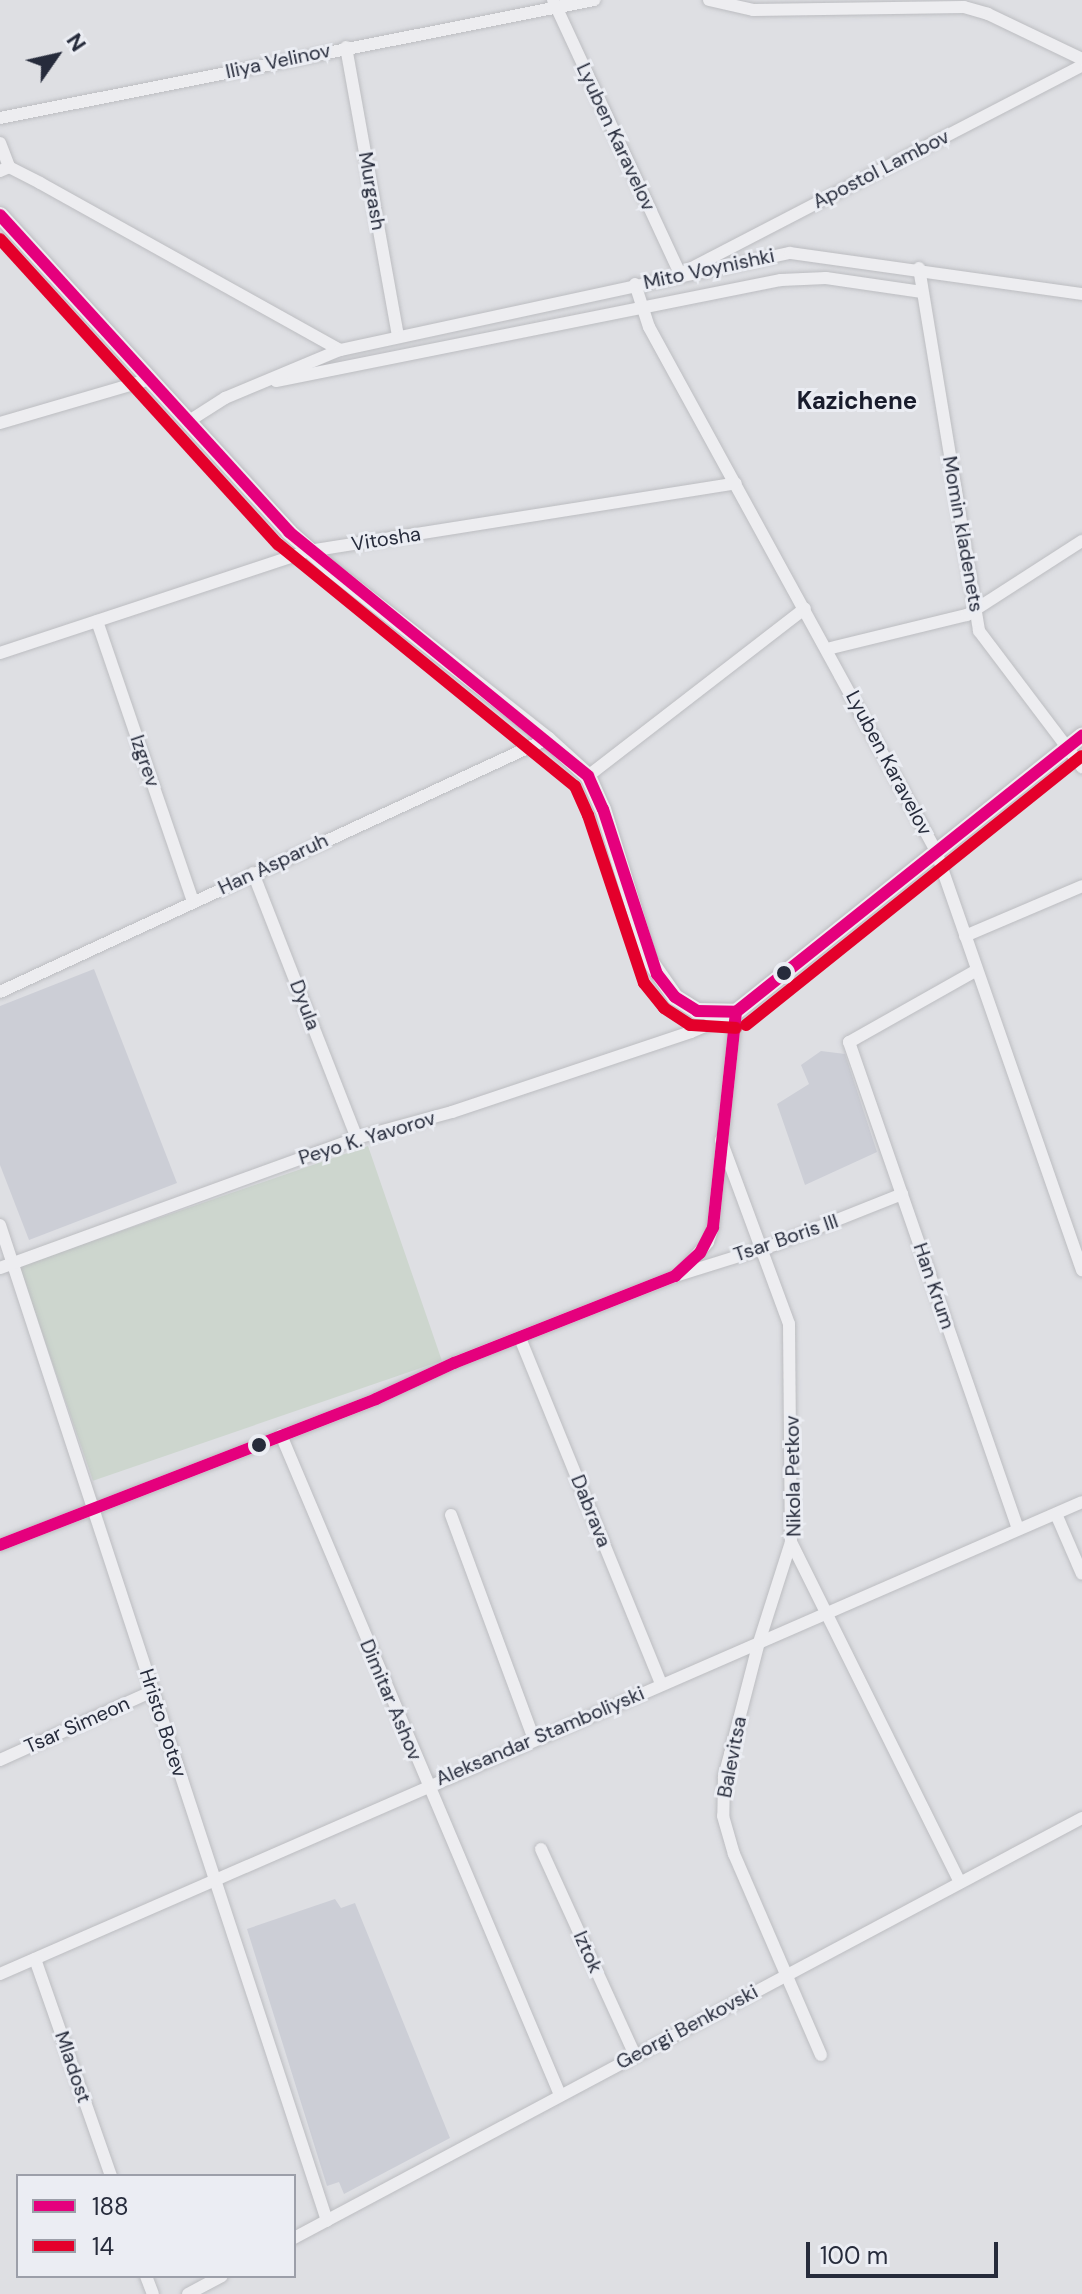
<!DOCTYPE html>
<html>
<head>
<meta charset="utf-8">
<style>
  body { margin:0 }
  #map { position:relative; width:1082px; height:2294px; overflow:hidden; background:#dedfe3; font-family:"DM Sans",sans-serif }
  div>[style] { position:absolute }
  .built>* { inset:0; background:#ccced6 }
  .green>* { inset:0; background:#cdd6ce; transform-origin:0 0 }
  .roads { filter:drop-shadow(0 0 2px #bcbdc1) drop-shadow(0 0 2px #bcbdc1) }
  .minor>* { height:12px; margin:-6px; padding:0 6px; transform-origin:6px; border-radius:6px; background:#ededf0 }
  .tertiary>* { height:16px; margin:-8px; padding:0 8px; transform-origin:8px; border-radius:8px; background:#ededf0 }
  .bus-1>* { height:12px; margin:-6px; padding:0 6px; transform-origin:6px; border-radius:6px; background:#e5007d }
  .bus-2>* { height:12px; margin:-6px; padding:0 6px; transform-origin:6px; border-radius:6px; background:#e4002b }
  .dots>* { width:22px; height:22px; translate:-50% -50%; box-sizing:border-box; border:4px solid #ebedf3; border-radius:50% }
  span { translate:-50% -50%; white-space:nowrap; text-align:center; line-height:1.15; -webkit-text-stroke:6px #ebedf3; paint-order:stroke }
  .street-label { font-size:20px; color:#262b3b }
  .quarter-label { font-size:24px; color:#191c2c; font-weight:700 }
  .legend { position:absolute; left:16px; top:2174px; width:280px; height:104px; box-sizing:border-box; background:#ebedf3; border:2px solid #9c9fa9; margin:0; padding:10px 14px; list-style:none; font-size:24px; color:#262b3b }
  .legend li { display:flex; align-items:center; gap:16px; height:40px }
  .legend b { width:40px; border:2px solid #9c9fa9 }
  .north { position:absolute; left:16px; top:16px; width:80px; height:80px; -webkit-text-stroke:6px #ebedf3; paint-order:stroke; rotate:56deg; font-size:22px; font-weight:700; line-height:32px; text-align:center; color:#262b3b }
  .north::after { content:''; display:block; margin:auto; width:28px; height:36px; background:#262b3b; clip-path:polygon(50% 0,100% 100%,50% 72%,0 100%) }
  .scale { position:absolute; left:806px; top:2242px; width:192px; height:36px; box-sizing:border-box; border:4px solid #262b3b; border-top:0; padding-left:10px; font-size:24px; line-height:28px; white-space:nowrap; color:#262b3b; -webkit-text-stroke:6px #ebedf3; paint-order:stroke }
</style>
</head>
<body>
<div id="map">
  <div class="built">
    <div style="clip-path:polygon(94px 969px,177px 1183px,29px 1240px,0 1165px,0 1006px)"></div>
    <div style="clip-path:polygon(821px 1051px,845px 1054px,877px 1152px,805px 1185px,777px 1104px,809px 1084px,801px 1065px)"></div>
    <div style="clip-path:polygon(335px 1899px,341px 1908px,355px 1903px,450px 2138px,344px 2194px,339px 2182px,327px 2186px,247px 1929px)"></div>
  </div>
  <div class="green">
    <div style="left:368px;top:1146px;width:227px;height:369px;rotate:71deg"></div>
  </div>
  <div class="roads">
    <div class="minor">
      <div style="left:553px;top:0;width:302px;rotate:65.1deg"></div>
      <div style="left:680px;top:274px;width:453px;rotate:-27.4deg"></div>
      <div style="left:709px;top:0;width:45px;rotate:12.8deg"></div>
      <div style="left:753px;top:10px;width:211px;rotate:-0.8deg"></div>
      <div style="left:964px;top:7px;width:25px;rotate:16deg"></div>
      <div style="left:988px;top:14px;width:104px;rotate:25.6deg"></div>
      <div style="left:346px;top:47px;width:294px;rotate:79.8deg"></div>
      <div style="left:0;top:118px;width:606px;rotate:-11.24deg"></div>
      <div style="left:0;top:143px;width:26px;rotate:69deg"></div>
      <div style="left:0;top:171px;width:10px;rotate:-24deg"></div>
      <div style="left:9px;top:167px;width:35px;rotate:27deg"></div>
      <div style="left:40px;top:183px;width:343px;rotate:29.1deg"></div>
      <div style="left:919px;top:268px;width:368px;rotate:80.6deg"></div>
      <div style="left:979px;top:631px;width:171px;rotate:52.9deg"></div>
      <div style="left:635px;top:284px;width:45px;rotate:72deg"></div>
      <div style="left:649px;top:327px;width:597px;rotate:61.29deg"></div>
      <div style="left:936px;top:851px;width:444px;rotate:70.8deg"></div>
      <div style="left:276px;top:381px;width:515px;rotate:-11.31deg"></div>
      <div style="left:781px;top:280px;width:45px;rotate:-2.5deg"></div>
      <div style="left:826px;top:278px;width:97px;rotate:8.3deg"></div>
      <div style="left:189px;top:421px;width:43px;rotate:-32.6deg"></div>
      <div style="left:225px;top:398px;width:125px;rotate:-22.7deg"></div>
      <div style="left:340px;top:350px;width:460px;rotate:-12.2deg"></div>
      <div style="left:790px;top:253px;width:295px;rotate:8deg"></div>
      <div style="left:0;top:423px;width:156px;rotate:-16.3deg"></div>
      <div style="left:97px;top:621px;width:296px;rotate:71.1deg"></div>
      <div style="left:827px;top:649px;width:144px;rotate:-13.7deg"></div>
      <div style="left:967px;top:615px;width:137px;rotate:-32.8deg"></div>
      <div style="left:0;top:653px;width:325px;rotate:-18.3deg"></div>
      <div style="left:309px;top:551px;width:432px;rotate:-9deg"></div>
      <div style="left:588px;top:776px;width:274px;rotate:-37.7deg"></div>
      <div style="left:253px;top:873px;width:285px;rotate:68.6deg"></div>
      <div style="left:965px;top:936px;width:127px;rotate:-23.1deg"></div>
      <div style="left:977px;top:970px;width:147px;rotate:150.6deg"></div>
      <div style="left:849px;top:1042px;width:515px;rotate:70.86deg"></div>
      <div style="left:0;top:992px;width:603px;rotate:-24.82deg"></div>
      <div style="left:721px;top:1140px;width:196px;rotate:69.7deg"></div>
      <div style="left:789px;top:1324px;width:218px;rotate:89.5deg"></div>
      <div style="left:791px;top:1542px;width:380px;rotate:63.6deg"></div>
      <div style="left:0;top:1225px;width:1048px;rotate:71.82deg"></div>
      <div style="left:0;top:1268px;width:380px;rotate:-20deg"></div>
      <div style="left:357px;top:1138px;width:98px;rotate:-15.3deg"></div>
      <div style="left:452px;top:1112px;width:252px;rotate:-18.5deg"></div>
      <div style="left:691px;top:1032px;width:46px;rotate:-23.2deg"></div>
      <div style="left:684px;top:1269px;width:36px;rotate:-48deg"></div>
      <div style="left:708px;top:1242px;width:16px;rotate:-72deg"></div>
      <div style="left:713px;top:1227px;width:216px;rotate:-83.9deg"></div>
      <div style="left:520px;top:1338px;width:373px;rotate:67.8deg"></div>
      <div style="left:281px;top:1435px;width:717px;rotate:67.08deg"></div>
      <div style="left:1056px;top:1514px;width:65px;rotate:66.6deg"></div>
      <div style="left:451px;top:1515px;width:239px;rotate:69.7deg"></div>
      <div style="left:791px;top:1542px;width:105px;rotate:107.7deg"></div>
      <div style="left:759px;top:1642px;width:116px;rotate:104.5deg"></div>
      <div style="left:730px;top:1754px;width:24px;rotate:105deg"></div>
      <div style="left:724px;top:1777px;width:39px;rotate:91deg"></div>
      <div style="left:723px;top:1816px;width:40px;rotate:74deg"></div>
      <div style="left:734px;top:1854px;width:219px;rotate:66.6deg"></div>
      <div style="left:0;top:1545px;width:403px;rotate:-21.2deg"></div>
      <div style="left:376px;top:1399px;width:86px;rotate:-24.8deg"></div>
      <div style="left:454px;top:1363px;width:238px;rotate:-21.5deg"></div>
      <div style="left:675px;top:1276px;width:104px;rotate:-17.4deg"></div>
      <div style="left:774px;top:1245px;width:138px;rotate:-21.7deg"></div>
      <div style="left:0;top:1760px;width:168px;rotate:-24.3deg"></div>
      <div style="left:541px;top:1849px;width:226px;rotate:65.5deg"></div>
      <div style="left:35px;top:1959px;width:230px;rotate:70.7deg"></div>
      <div style="left:0;top:1974px;width:1180px;rotate:-23.57deg"></div>
      <div style="left:294px;top:2238px;width:893px;rotate:-28.06deg"></div>
      <div style="left:146px;top:2276px;width:19px;rotate:69deg"></div>
      <div style="left:188px;top:2294px;width:38px;rotate:-28deg"></div>
    </div>
    <div class="tertiary">
      <div style="left:0;top:215px;width:429px;rotate:47.6deg"></div>
      <div style="left:289px;top:532px;width:56px;rotate:41.4deg"></div>
      <div style="left:331px;top:569px;width:275px;rotate:38.2deg"></div>
      <div style="left:547px;top:739px;width:55px;rotate:42.1deg"></div>
      <div style="left:588px;top:776px;width:36px;rotate:66deg"></div>
      <div style="left:603px;top:809px;width:159px;rotate:72.8deg"></div>
      <div style="left:650px;top:961px;width:44px;rotate:55.2deg"></div>
      <div style="left:675px;top:997px;width:26px;rotate:32deg"></div>
      <div style="left:697px;top:1011px;width:39px;rotate:1deg"></div>
      <div style="left:736px;top:1012px;width:443px;rotate:-38.6deg"></div>
    </div>
  </div>
  <div class="bus-1">
    <div style="left:0;top:215px;width:429px;rotate:47.6deg"></div>
    <div style="left:289px;top:532px;width:386px;rotate:39.2deg"></div>
    <div style="left:588px;top:776px;width:36px;rotate:66deg"></div>
    <div style="left:603px;top:809px;width:174px;rotate:71.9deg"></div>
    <div style="left:657px;top:974px;width:29px;rotate:52deg"></div>
    <div style="left:675px;top:997px;width:26px;rotate:32deg"></div>
    <div style="left:697px;top:1011px;width:39px;rotate:1deg"></div>
    <div style="left:736px;top:1012px;width:443px;rotate:-38.6deg"></div>
    <div style="left:0;top:1545px;width:403px;rotate:-21.2deg"></div>
    <div style="left:376px;top:1399px;width:86px;rotate:-24.8deg"></div>
    <div style="left:454px;top:1363px;width:238px;rotate:-21.5deg"></div>
    <div style="left:675px;top:1276px;width:34px;rotate:-43deg"></div>
    <div style="left:700px;top:1253px;width:29px;rotate:-63deg"></div>
    <div style="left:713px;top:1227px;width:216px;rotate:-83.9deg"></div>
  </div>
  <div class="bus-2">
    <div style="left:0;top:239px;width:413px;rotate:47.7deg"></div>
    <div style="left:278px;top:544px;width:383px;rotate:39.2deg"></div>
    <div style="left:575px;top:786px;width:32px;rotate:66deg"></div>
    <div style="left:588px;top:815px;width:177px;rotate:71.6deg"></div>
    <div style="left:644px;top:983px;width:32px;rotate:51deg"></div>
    <div style="left:664px;top:1008px;width:31px;rotate:33deg"></div>
    <div style="left:690px;top:1025px;width:46px;rotate:3.7deg"></div>
    <div style="left:746px;top:1025px;width:430px;rotate:-38.7deg"></div>
  </div>
  <div class="dots">
    <div style="left:784px;top:973px;background:#262b3b"></div>
    <div style="left:259px;top:1445px;background:#262b3b"></div>
  </div>
  <div class="street-label">
    <span style="left:278px;top:61px;rotate:-12deg">Iliya Velinov</span>
    <span style="left:616px;top:137px;rotate:65deg">Lyuben Karavelov</span>
    <span style="left:881px;top:169px;rotate:-27deg">Apostol Lambov</span>
    <span style="left:372px;top:191px;rotate:80deg">Murgash</span>
    <span style="left:709px;top:269px;rotate:-12deg">Mito Voynishki</span>
    <span style="left:963px;top:534px;rotate:80deg">Momin kladenets</span>
    <span style="left:386px;top:539px;rotate:-9deg">Vitosha</span>
    <span style="left:145px;top:761px;rotate:71deg">Izgrev</span>
    <span style="left:889px;top:763px;rotate:62deg">Lyuben Karavelov</span>
    <span style="left:273px;top:864px;rotate:-25deg">Han Asparuh</span>
    <span style="left:305px;top:1005px;rotate:69deg">Dyula</span>
    <span style="left:367px;top:1138px;rotate:-17deg">Peyo K. Yavorov</span>
    <span style="left:786px;top:1238px;rotate:-19deg">Tsar Boris III</span>
    <span style="left:934px;top:1286px;rotate:71deg">Han Krum</span>
    <span style="left:793px;top:1476px;rotate:-91deg">Nikola Petkov</span>
    <span style="left:591px;top:1511px;rotate:68deg">Dabrava</span>
    <span style="left:391px;top:1700px;rotate:67deg">Dimitar Ashov</span>
    <span style="left:163px;top:1723px;rotate:72deg">Hristo Botev</span>
    <span style="left:77px;top:1725px;rotate:-24deg">Tsar Simeon</span>
    <span style="left:540px;top:1736px;rotate:-23deg">Aleksandar Stamboliyski</span>
    <span style="left:732px;top:1757px;rotate:-79deg">Balevitsa</span>
    <span style="left:588px;top:1952px;rotate:66deg">Iztok</span>
    <span style="left:687px;top:2027px;rotate:-28deg">Georgi Benkovski</span>
    <span style="left:73px;top:2067px;rotate:71deg">Mladost</span>
  </div>
  <div class="quarter-label">
    <span style="left:857px;top:401px">Kazichene</span>
  </div>
  <ul class="legend">
  <li><b style="height:10px;background:#e5007d"></b>188</li>
  <li><b style="height:10px;background:#e4002b"></b>14</li>
  </ul>
  <div class="north">N</div>
  <div class="scale">100 m</div>
</div>
</body>
</html>
